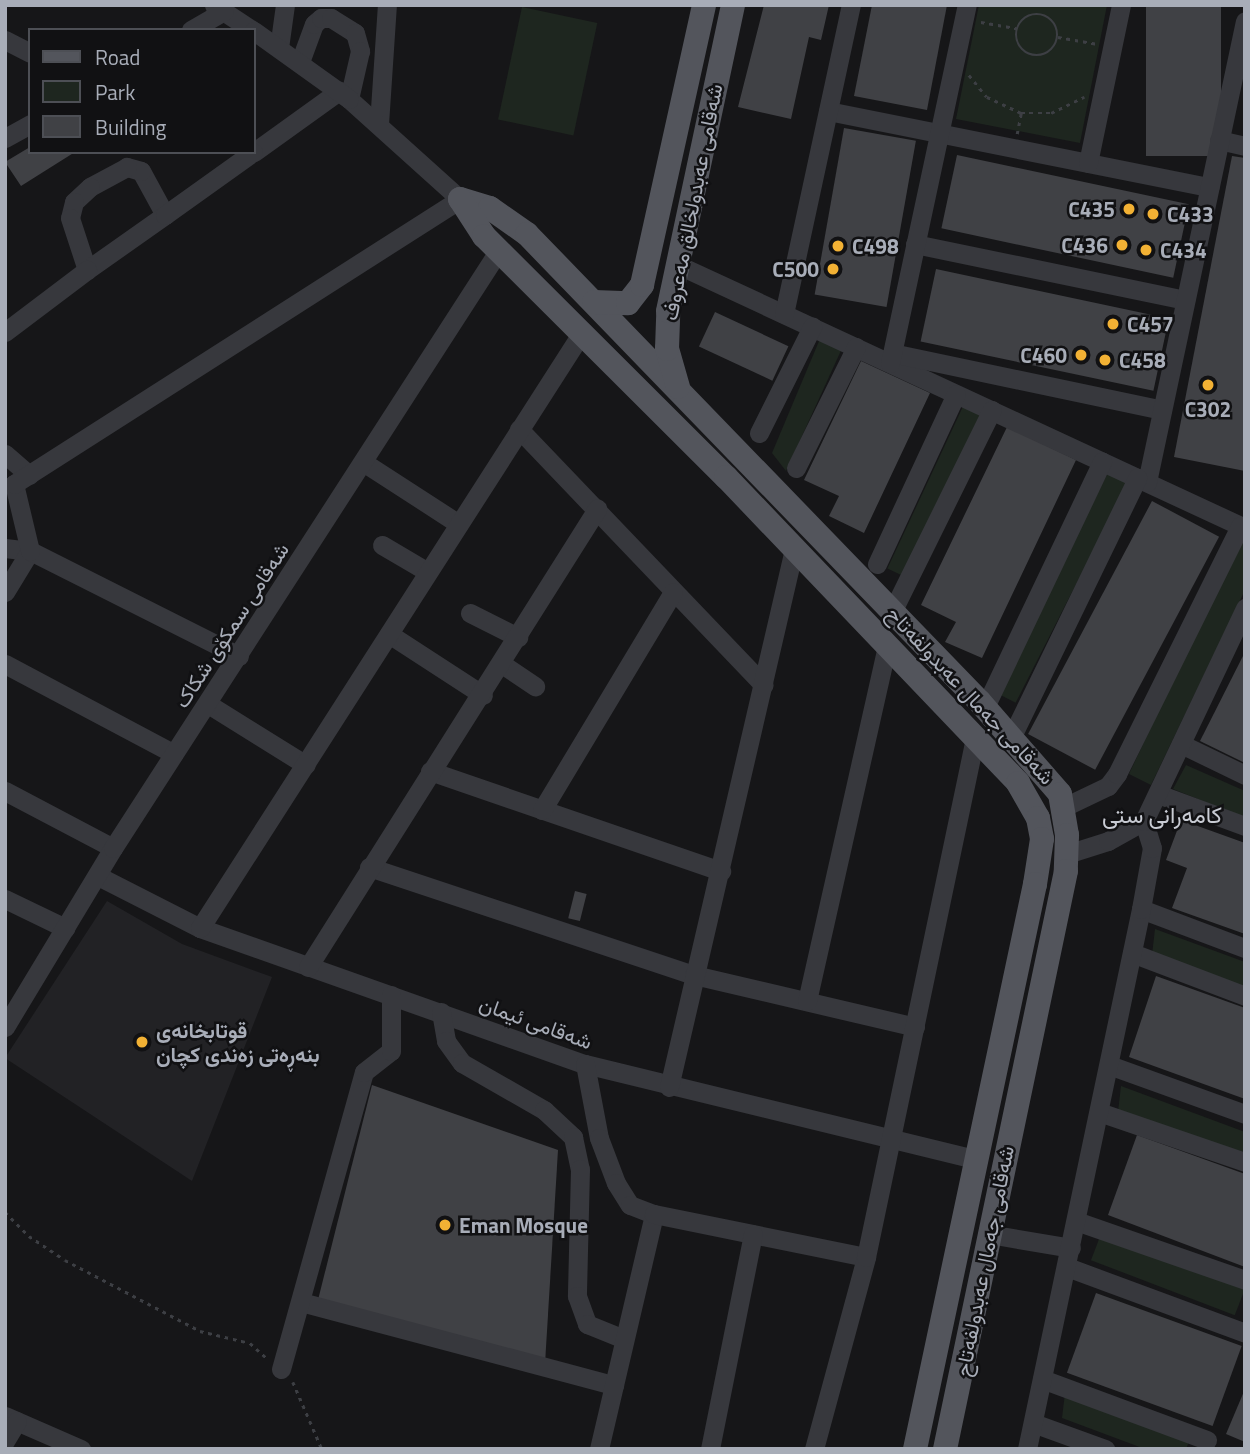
<!DOCTYPE html>
<html>
<head>
<meta charset="utf-8">
<style>
  body { margin:0 }
  #map { position:relative; width:1250px; height:1454px; overflow:hidden; background:#161618; font-family:"Titillium Web",Vazirmatn,sans-serif }
  div>[style] { position:absolute }
  .built>* { inset:0; background:#222225 }
  .green>* { inset:0; background:#1e261f; transform-origin:0 0 }
  .building>* { inset:0; background:#404145; transform-origin:0 0 }
  .path>* { height:2.5px; margin-top:-1.25px; transform-origin:0; background:repeating-linear-gradient(90deg,#3d3f44 0 3.5px,transparent 0 8.5px) }
  .path>.ring { margin:-1.25px; padding:0; box-sizing:content-box; background:none; border:2.5px solid #3d3f44; border-radius:50% }
  .minor>* { height:19px; margin:-9.5px; padding:0 9.5px; transform-origin:9.5px; border-radius:9.5px; background:#37383d }
  .major>* { height:24px; margin:-12px; padding:0 12px; transform-origin:12px; border-radius:12px; background:#53555c }
  .dots>* { width:19px; height:19px; translate:-50% -50%; box-sizing:border-box; border:4px solid #111113; border-radius:50% }
  span { translate:-50% -50%; white-space:nowrap; text-align:center; line-height:1.15; -webkit-text-stroke:5px #111113; paint-order:stroke }
  .street-label { font-size:21px; color:#a8adb8 }
  .poi-label { font-size:21px; color:#a8adb8; font-weight:700 }
  .right { translate:-100% -50%; text-align:right }
  .left { translate:0 -50%; text-align:left }
  .neighbourhood-label { font-size:23px; color:#c9ccd4 }
  .frame { position:absolute; inset:0; border:7px solid #a8adb8; pointer-events:none }
  .legend { position:absolute; left:28px; top:28px; width:228px; height:126px; box-sizing:border-box; background:#111113; border:2px solid #4d4f55; margin:0; padding:9px 12px; list-style:none; font-size:21px; color:#a8adb8 }
  .legend li { display:flex; align-items:center; gap:14px; height:35px }
  .legend b { width:35px; border:2px solid #4d4f55 }
</style>
</head>
<body>
<div id="map">
  <div class="built">
    <div style="clip-path:polygon(107px 901px,182px 944px,272px 977px,192px 1181px,5px 1058px)"></div>
  </div>
  <div class="green">
    <div style="clip-path:polygon(979px 5px,1107px 5px,1080px 143px,956px 119px)"></div>
    <div style="left:522px;top:7px;width:77px;height:115px;rotate:12deg"></div>
    <div style="clip-path:polygon(822px 334px,844px 344px,786px 471px,772px 453px)"></div>
    <div style="left:966px;top:400px;width:23px;height:186px;rotate:25deg"></div>
    <div style="left:1110px;top:469px;width:22px;height:251px;rotate:27deg"></div>
    <div style="clip-path:polygon(1239px 538px,1245px 541px,1245px 590px,1151px 785px,1129px 774px)"></div>
    <div style="clip-path:polygon(1186px 765px,1245px 791px,1245px 818px,1173px 789px)"></div>
    <div style="clip-path:polygon(1155px 929px,1245px 962px,1245px 988px,1152px 955px)"></div>
    <div style="clip-path:polygon(1121px 1086px,1245px 1132px,1245px 1158px,1118px 1112px)"></div>
    <div style="left:1101px;top:1234px;width:154px;height:28px;rotate:21deg"></div>
    <div style="clip-path:polygon(1065px 1393px,1190px 1439px,1186px 1449px,1145px 1449px,1062px 1418px)"></div>
  </div>
  <div class="building">
    <div style="clip-path:polygon(764px 5px,829px 5px,821px 40px,809px 37px,791px 119px,738px 107px)"></div>
    <div style="clip-path:polygon(872px 5px,947px 5px,927px 110px,854px 96px)"></div>
    <div style="left:1146px;top:5px;width:75px;height:151px"></div>
    <div style="left:844px;top:128px;width:73px;height:169px;rotate:10deg"></div>
    <div style="clip-path:polygon(30px 147px,30px 152px,75px 152px,21px 186px,5px 162px)"></div>
    <div style="left:957px;top:155px;width:237px;height:75px;rotate:12deg"></div>
    <div style="clip-path:polygon(1232px 156px,1245px 158px,1245px 471px,1174px 457px)"></div>
    <div style="left:936px;top:269px;width:238px;height:74px;rotate:12deg"></div>
    <div style="left:715px;top:312px;width:81px;height:38px;rotate:25deg"></div>
    <div style="clip-path:polygon(861px 361px,930px 393px,864px 533px,829px 516px,839px 496px,804px 480px)"></div>
    <div style="clip-path:polygon(1007px 427px,1076px 460px,982px 658px,945px 642px,956px 622px,921px 605px)"></div>
    <div style="left:1152px;top:501px;width:76px;height:264px;rotate:28deg"></div>
    <div style="clip-path:polygon(1245px 652px,1245px 763px,1200px 741px)"></div>
    <div style="clip-path:polygon(1181px 820px,1245px 843px,1245px 934px,1172px 908px,1187px 868px,1166px 860px)"></div>
    <div style="left:575px;top:891px;width:12px;height:28px;rotate:14deg"></div>
    <div style="clip-path:polygon(1156px 976px,1245px 1008px,1245px 1099px,1129px 1057px)"></div>
    <div style="clip-path:polygon(372px 1085px,558px 1150px,545px 1364px,318px 1300px)"></div>
    <div style="clip-path:polygon(1137px 1135px,1245px 1174px,1245px 1267px,1108px 1215px)"></div>
    <div style="left:1096px;top:1293px;width:155px;height:85px;rotate:20deg"></div>
    <div style="clip-path:polygon(1245px 1389px,1245px 1442px,1226px 1434px)"></div>
  </div>
  <div class="path">
    <div class="ring" style="left:1016px;top:14px;width:39.5px;height:39.5px"></div>
    <div style="left:981px;top:22px;width:36px;rotate:10deg"></div>
    <div style="left:1058px;top:37px;width:39px;rotate:10deg"></div>
    <div style="left:969px;top:75px;width:28px;rotate:51deg"></div>
    <div style="left:987px;top:97px;width:38px;rotate:25deg"></div>
    <div style="left:1021px;top:113px;width:30px"></div>
    <div style="left:1051px;top:113px;width:37px;rotate:-26deg"></div>
    <div style="left:1017px;top:134px;width:21px;rotate:-79deg"></div>
    <div style="left:5px;top:1212px;width:34px;rotate:45deg"></div>
    <div style="left:29px;top:1236px;width:43px;rotate:33.7deg"></div>
    <div style="left:65px;top:1260px;width:153px;rotate:27.7deg"></div>
    <div style="left:200px;top:1331px;width:51px;rotate:13.5deg"></div>
    <div style="left:250px;top:1343px;width:24px;rotate:42deg"></div>
    <div style="left:293px;top:1382px;width:73px;rotate:66.6deg"></div>
  </div>
  <div class="minor">
    <div style="left:214px;top:5px;width:45px;rotate:33.3deg"></div>
    <div style="left:191px;top:30px;width:38px;rotate:-30deg"></div>
    <div style="left:5px;top:40px;width:28px;rotate:27deg"></div>
    <div style="left:279px;top:48px;width:43px;rotate:-82.1deg"></div>
    <div style="left:300px;top:62px;width:40px;rotate:-69.8deg"></div>
    <div style="left:314px;top:24px;width:9px;rotate:-41deg"></div>
    <div style="left:321px;top:18px;width:10px"></div>
    <div style="left:331px;top:18px;width:28px;rotate:32deg"></div>
    <div style="left:355px;top:33px;width:19px;rotate:74deg"></div>
    <div style="left:360px;top:51px;width:49px;rotate:102.9deg"></div>
    <div style="left:828px;top:111px;width:389px;rotate:11.3deg"></div>
    <div style="left:379px;top:124px;width:119px;rotate:-86.2deg"></div>
    <div style="left:5px;top:138px;width:29px;rotate:-29deg"></div>
    <div style="left:1219px;top:140px;width:27px;rotate:13deg"></div>
    <div style="left:254px;top:152px;width:105px;rotate:-35.7deg"></div>
    <div style="left:1088px;top:163px;width:161px;rotate:-78.2deg"></div>
    <div style="left:165px;top:215px;width:50px;rotate:-118.6deg"></div>
    <div style="left:141px;top:171px;width:15px;rotate:-164deg"></div>
    <div style="left:127px;top:167px;width:42px;rotate:151.6deg"></div>
    <div style="left:90px;top:187px;width:22px;rotate:137deg"></div>
    <div style="left:74px;top:202px;width:16px;rotate:104deg"></div>
    <div style="left:70px;top:218px;width:55px;rotate:71.9deg"></div>
    <div style="left:87px;top:270px;width:95px;rotate:-35.2deg"></div>
    <div style="left:165px;top:215px;width:108px;rotate:-35.6deg"></div>
    <div style="left:915px;top:244px;width:276px;rotate:11.7deg"></div>
    <div style="left:676px;top:264px;width:627px;rotate:24.89deg"></div>
    <div style="left:784px;top:314px;width:316px;rotate:-77.8deg"></div>
    <div style="left:5px;top:332px;width:103px;rotate:-37.1deg"></div>
    <div style="left:892px;top:353px;width:276px;rotate:11.9deg"></div>
    <div style="left:890px;top:363px;width:366px;rotate:-77.9deg"></div>
    <div style="left:519px;top:429px;width:354px;rotate:46.3deg"></div>
    <div style="left:759px;top:433px;width:119px;rotate:-63.4deg"></div>
    <div style="left:5px;top:454px;width:32px;rotate:41deg"></div>
    <div style="left:363px;top:462px;width:114px;rotate:32.9deg"></div>
    <div style="left:796px;top:468px;width:135px;rotate:-63.6deg"></div>
    <div style="left:1147px;top:482px;width:471px;rotate:-78deg"></div>
    <div style="left:382px;top:545px;width:53px;rotate:30.4deg"></div>
    <div style="left:5px;top:548px;width:25px;rotate:7deg"></div>
    <div style="left:877px;top:564px;width:187px;rotate:-65.1deg"></div>
    <div style="left:5px;top:592px;width:48px;rotate:-58.6deg"></div>
    <div style="left:893px;top:610px;width:223px;rotate:-63.7deg"></div>
    <div style="left:470px;top:613px;width:54px;rotate:26.6deg"></div>
    <div style="left:389px;top:634px;width:112px;rotate:33deg"></div>
    <div style="left:239px;top:656px;width:234px;rotate:-153.3deg"></div>
    <div style="left:30px;top:551px;width:69px;rotate:-103.4deg"></div>
    <div style="left:14px;top:484px;width:529px;rotate:-32.58deg"></div>
    <div style="left:460px;top:199px;width:149px;rotate:-138deg"></div>
    <div style="left:349px;top:99px;width:117px;rotate:-144.4deg"></div>
    <div style="left:5px;top:664px;width:191px;rotate:28deg"></div>
    <div style="left:502px;top:664px;width:40px;rotate:34deg"></div>
    <div style="left:208px;top:704px;width:115px;rotate:31.9deg"></div>
    <div style="left:985px;top:707px;width:272px;rotate:-64.5deg"></div>
    <div style="left:1012px;top:736px;width:287px;rotate:-64.1deg"></div>
    <div style="left:1181px;top:744px;width:71px;rotate:25.8deg"></div>
    <div style="left:430px;top:771px;width:308px;rotate:19deg"></div>
    <div style="left:5px;top:791px;width:122px;rotate:27.8deg"></div>
    <div style="left:1158px;top:794px;width:93px;rotate:20.2deg"></div>
    <div style="left:1062px;top:808px;width:51px;rotate:-25.6deg"></div>
    <div style="left:1108px;top:786px;width:15px;rotate:-53deg"></div>
    <div style="left:1117px;top:774px;width:277px;rotate:-63.6deg"></div>
    <div style="left:542px;top:810px;width:254px;rotate:-59deg"></div>
    <div style="left:1067px;top:854px;width:43px;rotate:-17.6deg"></div>
    <div style="left:1108px;top:841px;width:41px;rotate:-29.1deg"></div>
    <div style="left:369px;top:867px;width:342px;rotate:18.4deg"></div>
    <div style="left:694px;top:975px;width:227px;rotate:13.2deg"></div>
    <div style="left:98px;top:876px;width:114px;rotate:27deg"></div>
    <div style="left:200px;top:928px;width:408px;rotate:19.5deg"></div>
    <div style="left:585px;top:1064px;width:402px;rotate:13.7deg"></div>
    <div style="left:5px;top:899px;width:67px;rotate:25.8deg"></div>
    <div style="left:1141px;top:909px;width:111px;rotate:20.6deg"></div>
    <div style="left:200px;top:928px;width:709px;rotate:-57.32deg"></div>
    <div style="left:1132px;top:953px;width:121px;rotate:20.8deg"></div>
    <div style="left:308px;top:967px;width:542px;rotate:-57.75deg"></div>
    <div style="left:807px;top:1001px;width:363px;rotate:-77.3deg"></div>
    <div style="left:441px;top:1012px;width:29px;rotate:80deg"></div>
    <div style="left:446px;top:1041px;width:27px;rotate:54deg"></div>
    <div style="left:462px;top:1063px;width:95px;rotate:29.8deg"></div>
    <div style="left:544px;top:1110px;width:40px;rotate:43deg"></div>
    <div style="left:573px;top:1137px;width:33px;rotate:78deg"></div>
    <div style="left:580px;top:1169px;width:127px;rotate:91.4deg"></div>
    <div style="left:577px;top:1296px;width:30px;rotate:70deg"></div>
    <div style="left:587px;top:1324px;width:40px;rotate:22deg"></div>
    <div style="left:5px;top:1027px;width:209px;rotate:-58.9deg"></div>
    <div style="left:113px;top:848px;width:712px;rotate:-57.16deg"></div>
    <div style="left:585px;top:1064px;width:75px;rotate:79.3deg"></div>
    <div style="left:599px;top:1138px;width:48px;rotate:69.3deg"></div>
    <div style="left:616px;top:1183px;width:26px;rotate:58deg"></div>
    <div style="left:630px;top:1205px;width:26px;rotate:21deg"></div>
    <div style="left:1109px;top:1065px;width:145px;rotate:19.8deg"></div>
    <div style="left:669px;top:1087px;width:552px;rotate:-76.92deg"></div>
    <div style="left:1099px;top:1112px;width:154px;rotate:18.9deg"></div>
    <div style="left:1076px;top:1221px;width:179px;rotate:19.2deg"></div>
    <div style="left:989px;top:1234px;width:83px;rotate:9.7deg"></div>
    <div style="left:1067px;top:1267px;width:190px;rotate:20.3deg"></div>
    <div style="left:301px;top:1302px;width:324px;rotate:14.9deg"></div>
    <div style="left:281px;top:1369px;width:308px;rotate:-74.4deg"></div>
    <div style="left:364px;top:1072px;width:34px;rotate:-38deg"></div>
    <div style="left:391px;top:1051px;width:56px;rotate:-90deg"></div>
    <div style="left:1042px;top:1379px;width:176px;rotate:20.3deg"></div>
    <div style="left:5px;top:1416px;width:83px;rotate:23.5deg"></div>
    <div style="left:1033px;top:1423px;width:77px;rotate:19.9deg"></div>
    <div style="left:5px;top:1441px;width:23px;rotate:-59deg"></div>
    <div style="left:599px;top:1449px;width:241px;rotate:-76.8deg"></div>
    <div style="left:654px;top:1214px;width:216px;rotate:11.5deg"></div>
    <div style="left:710px;top:1449px;width:219px;rotate:-78.7deg"></div>
    <div style="left:814px;top:1449px;width:199px;rotate:-74.8deg"></div>
    <div style="left:866px;top:1257px;width:530px;rotate:-78.14deg"></div>
    <div style="left:1027px;top:1449px;width:552px;rotate:-78.08deg"></div>
    <div style="left:1141px;top:909px;width:62px;rotate:-79.8deg"></div>
    <div style="left:1152px;top:848px;width:28px;rotate:-107deg"></div>
    <div style="left:1144px;top:821px;width:236px;rotate:-64.6deg"></div>
  </div>
  <div class="major">
    <div style="left:460px;top:199px;width:31px;rotate:17deg"></div>
    <div style="left:490px;top:208px;width:45px;rotate:35.1deg"></div>
    <div style="left:527px;top:234px;width:650px;rotate:45.94deg"></div>
    <div style="left:979px;top:701px;width:123px;rotate:48.9deg"></div>
    <div style="left:1060px;top:794px;width:42px;rotate:80.3deg"></div>
    <div style="left:1067px;top:835px;width:36px;rotate:92deg"></div>
    <div style="left:1066px;top:871px;width:591px;rotate:101.82deg"></div>
    <div style="left:460px;top:199px;width:44px;rotate:57deg"></div>
    <div style="left:484px;top:236px;width:342px;rotate:44.9deg"></div>
    <div style="left:726px;top:477px;width:423px;rotate:46.3deg"></div>
    <div style="left:1018px;top:783px;width:40px;rotate:60.3deg"></div>
    <div style="left:1038px;top:818px;width:21px;rotate:79deg"></div>
    <div style="left:1042px;top:839px;width:46px;rotate:98.8deg"></div>
    <div style="left:1035px;top:884px;width:578px;rotate:101.99deg"></div>
    <div style="left:594px;top:302px;width:34px;rotate:2deg"></div>
    <div style="left:628px;top:303px;width:23px;rotate:-52deg"></div>
    <div style="left:642px;top:285px;width:287px;rotate:-77.5deg"></div>
    <div style="left:678px;top:387px;width:40px;rotate:-106deg"></div>
    <div style="left:667px;top:349px;width:38px;rotate:-88deg"></div>
    <div style="left:668px;top:311px;width:313px;rotate:-78deg"></div>
  </div>
  <div class="dots">
    <div style="left:1129px;top:209px;background:#f2b134"></div>
    <div style="left:1153px;top:214px;background:#f2b134"></div>
    <div style="left:1122px;top:245px;background:#f2b134"></div>
    <div style="left:838px;top:246px;background:#f2b134"></div>
    <div style="left:1146px;top:250px;background:#f2b134"></div>
    <div style="left:833px;top:269px;background:#f2b134"></div>
    <div style="left:1113px;top:324px;background:#f2b134"></div>
    <div style="left:1081px;top:355px;background:#f2b134"></div>
    <div style="left:1105px;top:360px;background:#f2b134"></div>
    <div style="left:1208px;top:385px;background:#f2b134"></div>
    <div style="left:142px;top:1042px;background:#f2b134"></div>
    <div style="left:445px;top:1225px;background:#f2b134"></div>
  </div>
  <div class="street-label">
    <span style="left:692px;top:202px;rotate:-79deg">شەقامی عەبدولخالق مەعروف</span>
    <span style="left:231px;top:625px;rotate:-57deg">شەقامی سمکۆی شکاک</span>
    <span style="left:971px;top:695px;rotate:47deg">شەقامی جەمال عەبدولفەتاح</span>
    <span style="left:536px;top:1022px;rotate:20deg">شەقامی ئیمان</span>
    <span style="left:984px;top:1261px;rotate:-79deg">شەقامی جەمال عەبدولفەتاح</span>
  </div>
  <div class="poi-label">
    <span class="right" style="left:1115px;top:209px">C435</span>
    <span class="left" style="left:1167px;top:214px">C433</span>
    <span class="right" style="left:1108px;top:245px">C436</span>
    <span class="left" style="left:852px;top:246px">C498</span>
    <span class="left" style="left:1160px;top:250px">C434</span>
    <span class="right" style="left:819px;top:269px">C500</span>
    <span class="left" style="left:1127px;top:324px">C457</span>
    <span class="right" style="left:1067px;top:355px">C460</span>
    <span class="left" style="left:1119px;top:360px">C458</span>
    <span style="left:1208px;top:409px">C302</span>
    <span class="left" style="left:156px;top:1042px">قوتابخانەی<br>بنەڕەتی زەندی کچان</span>
    <span class="left" style="left:459px;top:1225px">Eman Mosque</span>
  </div>
  <div class="neighbourhood-label">
    <span style="left:1162px;top:815px">كامه‌رانی ستی</span>
  </div>
  <div class="frame"></div>
  <ul class="legend">
  <li><b style="height:9px;background:#53555c"></b>Road</li>
  <li><b style="height:19px;background:#1e261f"></b>Park</li>
  <li><b style="height:19px;background:#404145"></b>Building</li>
  </ul>
</div>
</body>
</html>
